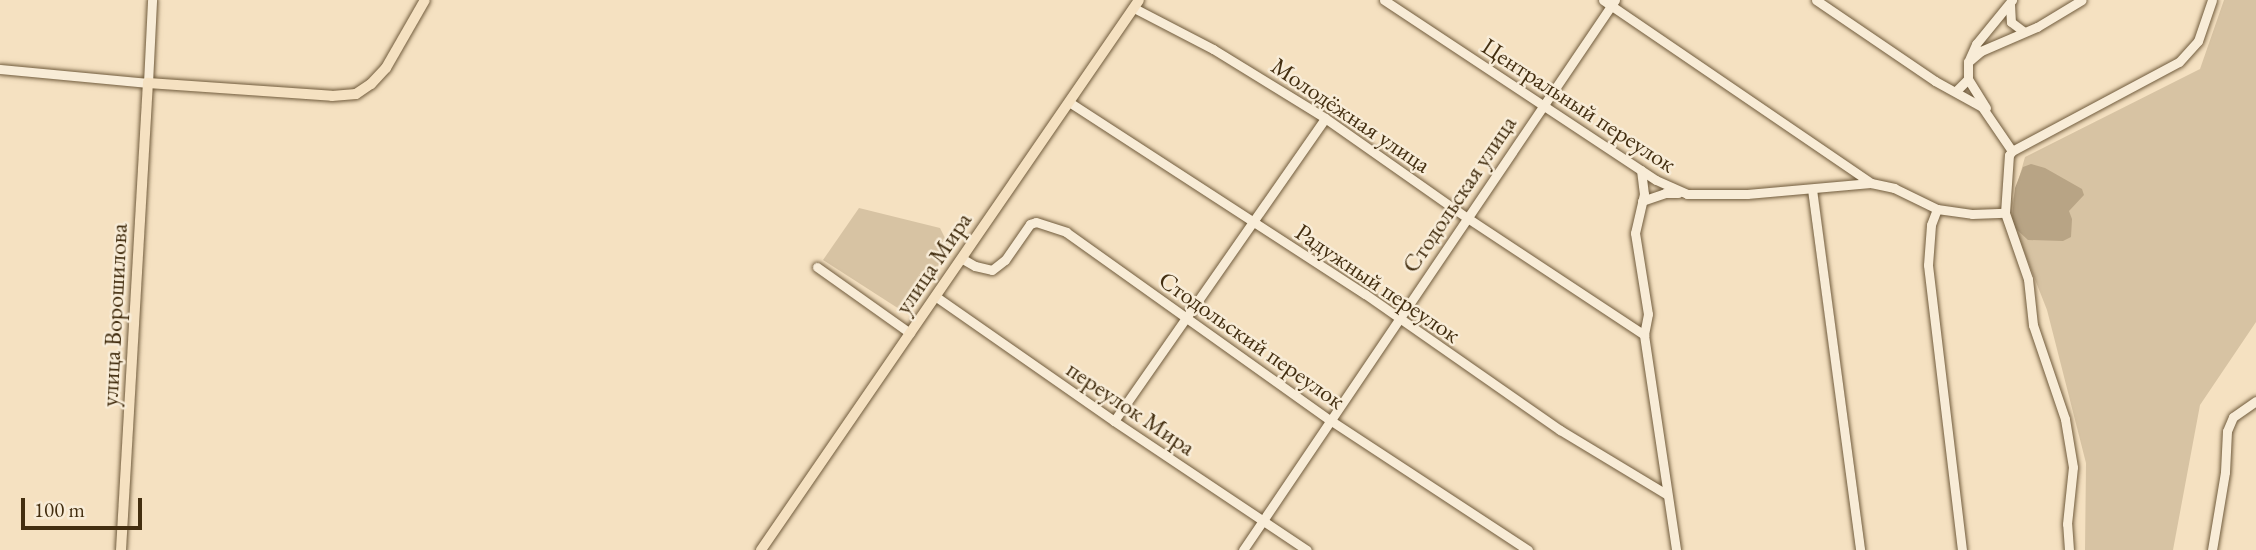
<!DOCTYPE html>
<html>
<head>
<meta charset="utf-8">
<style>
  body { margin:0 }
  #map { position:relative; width:2256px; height:550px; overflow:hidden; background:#f5e1c1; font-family:"EB Garamond",serif }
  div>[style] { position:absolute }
  .green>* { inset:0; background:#d7c3a3 }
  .water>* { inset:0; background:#b8a485 }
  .roads { filter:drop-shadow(0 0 2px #705b3c) drop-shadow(0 0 2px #705b3c) }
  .minor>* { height:9px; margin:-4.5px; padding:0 4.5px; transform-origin:4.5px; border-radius:4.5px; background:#f8ecd7 }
  .major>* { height:10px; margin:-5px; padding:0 5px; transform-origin:5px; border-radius:5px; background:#f5e1c1 }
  span { translate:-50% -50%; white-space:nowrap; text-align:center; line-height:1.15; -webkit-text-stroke:5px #f8ecd7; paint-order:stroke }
  .street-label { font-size:24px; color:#432e10 }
  .scale { position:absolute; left:21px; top:498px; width:121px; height:32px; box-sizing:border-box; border:4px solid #432e10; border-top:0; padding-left:9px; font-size:21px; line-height:24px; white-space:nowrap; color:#432e10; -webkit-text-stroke:5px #f8ecd7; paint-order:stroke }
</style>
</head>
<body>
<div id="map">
  <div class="green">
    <div style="clip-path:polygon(2224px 0,2256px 0,2256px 322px,2200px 405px,2173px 550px,2085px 550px,2086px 463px,2047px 310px,2009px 213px,2025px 157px,2200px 69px)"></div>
    <div style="clip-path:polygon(859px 208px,940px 228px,950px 248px,907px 314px,823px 260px)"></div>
  </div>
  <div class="water">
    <div style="clip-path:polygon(2031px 164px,2045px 168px,2082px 189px,2084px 195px,2069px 211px,2072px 219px,2071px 237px,2063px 241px,2028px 240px,2015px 228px,2012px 218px,2015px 188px,2023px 167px)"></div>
  </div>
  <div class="roads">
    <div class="minor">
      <div style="left:1384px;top:0;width:326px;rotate:33.5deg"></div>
      <div style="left:1656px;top:180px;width:34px;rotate:24deg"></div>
      <div style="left:1687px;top:194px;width:60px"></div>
      <div style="left:1747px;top:194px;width:124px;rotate:-5.1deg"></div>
      <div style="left:1871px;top:183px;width:24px;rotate:12deg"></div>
      <div style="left:1894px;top:188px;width:48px;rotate:26deg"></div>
      <div style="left:1937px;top:209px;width:35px;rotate:8deg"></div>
      <div style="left:1972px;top:214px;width:33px;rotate:-2deg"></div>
      <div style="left:1603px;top:0;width:325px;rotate:34.3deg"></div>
      <div style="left:1816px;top:0;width:144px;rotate:34.2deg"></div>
      <div style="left:1935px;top:81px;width:54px;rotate:29deg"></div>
      <div style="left:1982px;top:107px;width:53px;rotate:55.7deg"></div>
      <div style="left:2010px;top:4px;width:18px;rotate:87deg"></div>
      <div style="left:2011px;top:22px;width:15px;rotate:37deg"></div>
      <div style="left:1134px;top:8px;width:89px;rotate:27.4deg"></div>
      <div style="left:1213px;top:49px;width:132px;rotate:31.6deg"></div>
      <div style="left:1325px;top:118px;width:172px;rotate:35.1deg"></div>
      <div style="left:1466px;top:217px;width:214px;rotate:33.5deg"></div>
      <div style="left:1968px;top:62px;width:17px;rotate:-40deg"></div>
      <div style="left:1981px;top:51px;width:61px;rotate:-23.2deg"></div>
      <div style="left:2037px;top:27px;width:52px;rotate:-31deg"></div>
      <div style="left:0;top:69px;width:149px;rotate:5.4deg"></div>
      <div style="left:148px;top:83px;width:83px;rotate:-87.2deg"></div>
      <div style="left:1968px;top:79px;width:34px;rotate:58deg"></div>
      <div style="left:1956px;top:91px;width:17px;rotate:-45deg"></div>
      <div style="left:1968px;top:79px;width:17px;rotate:-90deg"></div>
      <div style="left:1968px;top:62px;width:20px;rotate:-66deg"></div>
      <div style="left:1976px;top:44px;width:57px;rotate:-50.7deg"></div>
      <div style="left:1069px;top:102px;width:353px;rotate:33deg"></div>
      <div style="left:1365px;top:294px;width:238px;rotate:34.9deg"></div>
      <div style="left:1560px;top:430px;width:124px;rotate:31.1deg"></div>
      <div style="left:1641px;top:170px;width:24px;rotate:83deg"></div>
      <div style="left:1644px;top:194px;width:40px;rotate:103deg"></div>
      <div style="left:1635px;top:233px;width:82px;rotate:80.9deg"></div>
      <div style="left:1648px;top:314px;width:21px;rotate:101deg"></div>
      <div style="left:1644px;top:335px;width:217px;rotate:81.5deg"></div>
      <div style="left:1812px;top:189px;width:364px;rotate:82.4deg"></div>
      <div style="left:1642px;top:201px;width:24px;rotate:-19deg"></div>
      <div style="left:1665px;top:193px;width:13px"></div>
      <div style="left:1937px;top:209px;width:17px;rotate:111deg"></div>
      <div style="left:1931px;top:225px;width:40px;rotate:94.3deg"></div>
      <div style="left:1928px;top:265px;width:287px;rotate:83.2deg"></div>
      <div style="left:961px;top:258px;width:16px;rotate:30deg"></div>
      <div style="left:975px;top:266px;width:17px;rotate:13deg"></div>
      <div style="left:992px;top:270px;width:16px;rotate:-38deg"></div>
      <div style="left:1005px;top:260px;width:44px;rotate:-55.2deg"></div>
      <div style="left:1030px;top:224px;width:6px;rotate:-18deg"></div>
      <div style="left:1036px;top:222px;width:32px;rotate:18deg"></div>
      <div style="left:1066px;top:232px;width:324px;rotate:35.5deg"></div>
      <div style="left:1330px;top:420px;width:237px;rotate:33.3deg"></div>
      <div style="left:817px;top:267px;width:114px;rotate:35.4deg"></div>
      <div style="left:935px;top:296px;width:218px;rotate:34.9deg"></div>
      <div style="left:1114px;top:421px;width:232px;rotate:33.8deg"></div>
      <div style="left:1114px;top:421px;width:369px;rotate:-55.1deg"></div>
      <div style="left:1243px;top:550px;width:664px;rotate:-55.93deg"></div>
      <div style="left:2069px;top:550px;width:26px;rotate:-94deg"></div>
      <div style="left:2067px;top:524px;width:57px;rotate:-84deg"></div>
      <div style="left:2073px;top:467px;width:49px;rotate:-99.5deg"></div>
      <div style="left:2065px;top:419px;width:99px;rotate:-108.8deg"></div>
      <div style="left:2033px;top:325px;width:46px;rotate:-96.2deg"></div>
      <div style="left:2028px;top:279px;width:70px;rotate:-109.2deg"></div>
      <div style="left:2005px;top:213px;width:58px;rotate:-86.1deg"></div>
      <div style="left:2009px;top:155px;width:5px;rotate:-53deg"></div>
      <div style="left:2012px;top:151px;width:189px;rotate:-28.1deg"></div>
      <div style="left:2179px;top:62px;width:28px;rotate:-48deg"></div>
      <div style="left:2198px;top:41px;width:43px;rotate:-71.1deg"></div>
      <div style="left:2212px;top:550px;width:79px;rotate:-80.5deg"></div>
      <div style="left:2225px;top:472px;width:41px;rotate:-87.2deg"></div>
      <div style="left:2227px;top:431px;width:15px;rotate:-67deg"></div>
      <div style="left:2233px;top:417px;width:28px;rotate:-35deg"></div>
    </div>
    <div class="major">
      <div style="left:121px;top:550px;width:468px;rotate:-86.7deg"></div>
      <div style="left:148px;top:83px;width:184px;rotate:4deg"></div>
      <div style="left:332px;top:96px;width:24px;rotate:-5deg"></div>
      <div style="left:356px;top:94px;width:18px;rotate:-34deg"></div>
      <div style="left:371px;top:84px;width:22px;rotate:-47deg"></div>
      <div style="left:386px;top:68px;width:78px;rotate:-60.2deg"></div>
      <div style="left:761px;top:550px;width:667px;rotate:-55.5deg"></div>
    </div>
  </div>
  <div class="street-label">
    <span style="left:1579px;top:105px;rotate:33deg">Центральный переулок</span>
    <span style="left:1351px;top:115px;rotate:34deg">Молодёжная улица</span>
    <span style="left:1459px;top:194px;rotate:-56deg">Стодольская улица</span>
    <span style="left:933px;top:263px;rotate:-56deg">улица Мира</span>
    <span style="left:1378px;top:283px;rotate:34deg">Радужный переулок</span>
    <span style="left:114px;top:315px;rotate:-87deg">улица Ворошилова</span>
    <span style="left:1252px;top:340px;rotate:35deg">Стодольский переулок</span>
    <span style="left:1131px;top:408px;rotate:34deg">переулок Мира</span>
  </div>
  <div class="scale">100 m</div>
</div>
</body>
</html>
